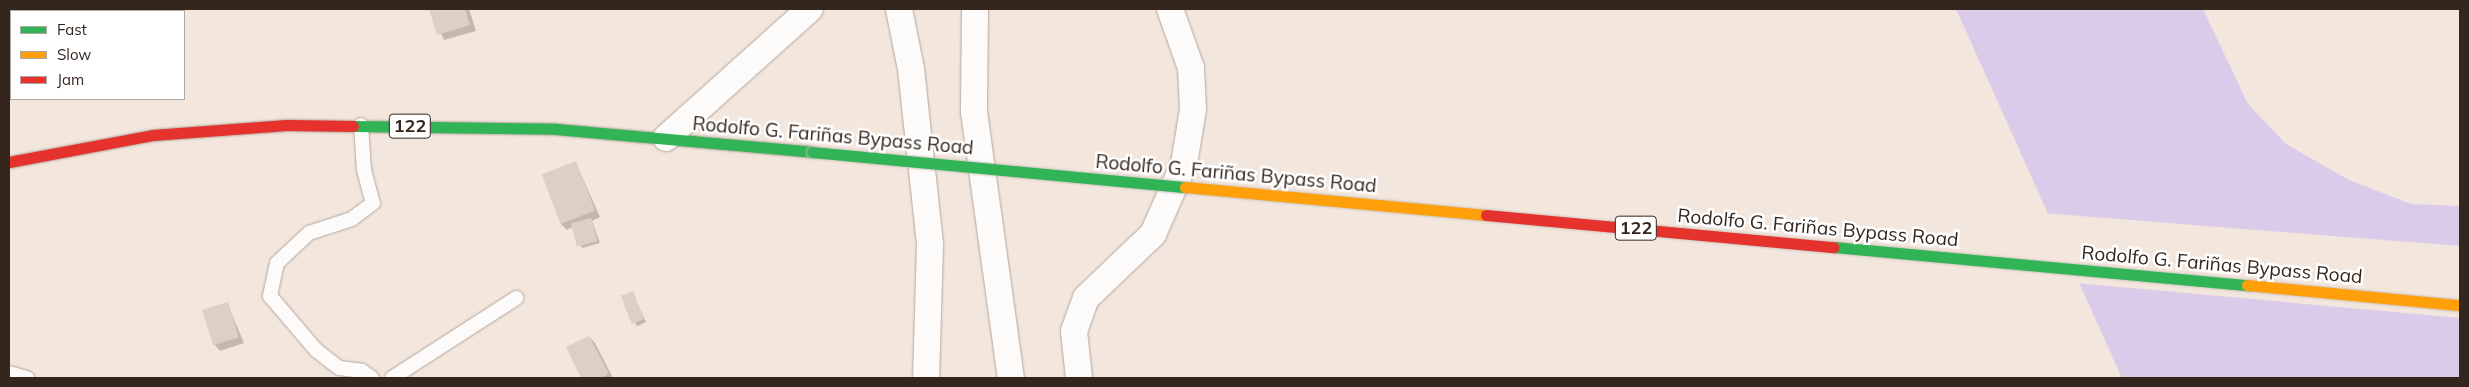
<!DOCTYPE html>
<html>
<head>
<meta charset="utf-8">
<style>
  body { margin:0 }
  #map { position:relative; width:2469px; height:387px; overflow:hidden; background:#f3e6dd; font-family:Mulish,sans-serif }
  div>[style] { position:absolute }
  .water>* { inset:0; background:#dacbea }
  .pier>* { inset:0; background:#f3e6dd }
  .shadow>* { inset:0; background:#0003; transform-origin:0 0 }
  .building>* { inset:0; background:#dccfc6; transform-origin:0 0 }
  .roads { filter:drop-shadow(0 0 1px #b3a79e) drop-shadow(0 0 1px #b3a79e) }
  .lane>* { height:14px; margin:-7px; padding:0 7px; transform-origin:7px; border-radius:7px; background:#fdfbfa }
  .street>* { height:26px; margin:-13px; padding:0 13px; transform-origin:13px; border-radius:13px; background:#fdfbfa }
  .fast>* { height:11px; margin:-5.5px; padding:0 5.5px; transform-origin:5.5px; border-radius:5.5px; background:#30b455 }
  .jam>* { height:11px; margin:-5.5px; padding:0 5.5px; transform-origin:5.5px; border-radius:5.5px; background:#e5322d }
  .bridges { filter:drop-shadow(0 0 1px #cac3bd) drop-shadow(0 0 1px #cac3bd) }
  .fast-bridge>* { height:11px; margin:-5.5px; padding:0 5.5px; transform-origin:5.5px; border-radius:5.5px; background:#30b455 }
  .slow-bridge>* { height:11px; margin:-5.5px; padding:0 5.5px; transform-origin:5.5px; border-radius:5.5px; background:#ff9f0a }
  .jam-bridge>* { height:11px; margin:-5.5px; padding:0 5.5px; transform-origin:5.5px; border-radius:5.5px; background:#e5322d }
  span { translate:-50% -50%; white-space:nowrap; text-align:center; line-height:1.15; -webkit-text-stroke:5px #fff; paint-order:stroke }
  .shield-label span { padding:1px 4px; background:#fff; border:1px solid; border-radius:4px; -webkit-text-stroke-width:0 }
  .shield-label { font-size:18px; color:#34261c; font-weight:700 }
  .street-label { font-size:19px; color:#34261c }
  .frame { position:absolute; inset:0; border:10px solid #34261c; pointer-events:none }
  .legend { position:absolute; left:10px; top:10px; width:175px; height:90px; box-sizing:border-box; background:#fff; border:1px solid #aea8a4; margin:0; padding:6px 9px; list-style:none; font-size:15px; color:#34261c }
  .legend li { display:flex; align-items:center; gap:10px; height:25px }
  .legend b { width:25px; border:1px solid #aea8a4 }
</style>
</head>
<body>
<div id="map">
  <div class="water">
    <div style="clip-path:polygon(1956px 9px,2203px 9px,2248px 104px,2286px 144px,2349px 180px,2411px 204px,2460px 206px,2460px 378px,2122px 378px)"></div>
  </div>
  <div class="pier">
    <div style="clip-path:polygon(2043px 213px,2460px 246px,2460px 318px,2076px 283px)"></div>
  </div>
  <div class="shadow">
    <div style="clip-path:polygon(430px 9px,469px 9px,476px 31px,444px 40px)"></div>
    <div style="clip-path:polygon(576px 163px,600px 217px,592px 221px,600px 243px,582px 248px,573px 227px,567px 230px,561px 224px,543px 175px)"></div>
    <div style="left:632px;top:292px;width:33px;height:10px;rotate:65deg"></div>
    <div style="clip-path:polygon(227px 303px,244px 343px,220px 351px,214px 344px)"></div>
    <div style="clip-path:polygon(589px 337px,595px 343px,613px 378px,582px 378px,567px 348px)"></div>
  </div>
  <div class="building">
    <div style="clip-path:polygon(429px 9px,465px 9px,470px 25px,437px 35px)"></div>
    <div style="left:576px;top:161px;width:53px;height:37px;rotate:69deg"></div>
    <div style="left:591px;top:218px;width:24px;height:21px;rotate:75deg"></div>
    <div style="left:633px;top:291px;width:30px;height:13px;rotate:69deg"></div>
    <div style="left:228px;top:302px;width:37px;height:27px;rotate:73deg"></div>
    <div style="clip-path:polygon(589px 336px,609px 374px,600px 378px,581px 378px,566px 347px)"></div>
  </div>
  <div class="roads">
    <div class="lane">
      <div style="left:361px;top:125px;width:45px;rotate:86.2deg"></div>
      <div style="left:364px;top:170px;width:34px;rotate:75deg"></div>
      <div style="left:373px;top:203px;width:26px;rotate:143deg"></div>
      <div style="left:352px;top:219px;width:45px;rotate:162deg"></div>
      <div style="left:309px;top:233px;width:44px;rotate:136.8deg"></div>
      <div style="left:277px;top:263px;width:34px;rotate:102deg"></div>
      <div style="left:270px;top:296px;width:71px;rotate:49.6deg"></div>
      <div style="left:316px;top:350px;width:29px;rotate:38deg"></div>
      <div style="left:339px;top:368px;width:23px;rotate:7deg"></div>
      <div style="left:362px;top:371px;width:12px;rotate:35deg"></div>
      <div style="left:9px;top:373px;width:19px;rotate:16deg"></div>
      <div style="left:392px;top:378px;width:148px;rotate:-32.8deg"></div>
    </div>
    <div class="street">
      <div style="left:899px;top:9px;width:61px;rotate:78.7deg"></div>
      <div style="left:911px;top:69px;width:177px;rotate:83.8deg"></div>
      <div style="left:930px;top:245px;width:133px;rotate:91.7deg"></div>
      <div style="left:975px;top:9px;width:103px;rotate:90.6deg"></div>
      <div style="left:974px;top:112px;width:269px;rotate:82.1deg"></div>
      <div style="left:666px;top:138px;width:193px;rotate:-41.9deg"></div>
      <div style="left:1079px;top:378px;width:47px;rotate:-96.1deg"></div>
      <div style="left:1074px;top:331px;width:35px;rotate:-70deg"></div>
      <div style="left:1086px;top:298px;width:93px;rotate:-43.7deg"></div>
      <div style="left:1153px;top:234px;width:77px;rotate:-66.1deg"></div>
      <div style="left:1184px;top:164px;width:56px;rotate:-80.7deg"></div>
      <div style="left:1193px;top:109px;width:41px;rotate:-92.8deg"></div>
      <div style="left:1191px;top:68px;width:63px;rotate:-109.6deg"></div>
    </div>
    <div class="fast">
      <div style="left:353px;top:126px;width:203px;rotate:0.8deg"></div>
      <div style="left:556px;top:129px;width:257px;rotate:5.1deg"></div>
    </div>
    <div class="jam">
      <div style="left:9px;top:162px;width:147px;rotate:-10.6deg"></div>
      <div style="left:153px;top:135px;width:134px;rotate:-4.3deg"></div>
      <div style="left:287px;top:125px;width:66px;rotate:0.9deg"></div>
    </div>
  </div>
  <div class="bridges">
    <div class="fast-bridge">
      <div style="left:812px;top:152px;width:375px;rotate:5.4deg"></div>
      <div style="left:1834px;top:247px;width:415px;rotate:5.3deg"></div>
    </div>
    <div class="slow-bridge">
      <div style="left:1185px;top:187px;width:302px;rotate:5.3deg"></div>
      <div style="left:2247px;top:285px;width:214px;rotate:5.4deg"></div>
    </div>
    <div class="jam-bridge">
      <div style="left:1486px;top:215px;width:349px;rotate:5.3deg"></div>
    </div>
  </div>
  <div class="shield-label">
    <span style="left:410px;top:126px">122</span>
    <span style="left:1636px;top:228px">122</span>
  </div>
  <div class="street-label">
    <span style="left:833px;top:136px;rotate:5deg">Rodolfo G. Fariñas Bypass Road</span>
    <span style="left:1236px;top:174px;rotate:5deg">Rodolfo G. Fariñas Bypass Road</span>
    <span style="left:1818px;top:228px;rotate:5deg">Rodolfo G. Fariñas Bypass Road</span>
    <span style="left:2222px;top:265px;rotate:5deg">Rodolfo G. Fariñas Bypass Road</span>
  </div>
  <div class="frame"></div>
  <ul class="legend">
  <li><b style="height:6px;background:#30b455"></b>Fast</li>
  <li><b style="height:6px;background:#ff9f0a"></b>Slow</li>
  <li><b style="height:6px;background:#e5322d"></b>Jam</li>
  </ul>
</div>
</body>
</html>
